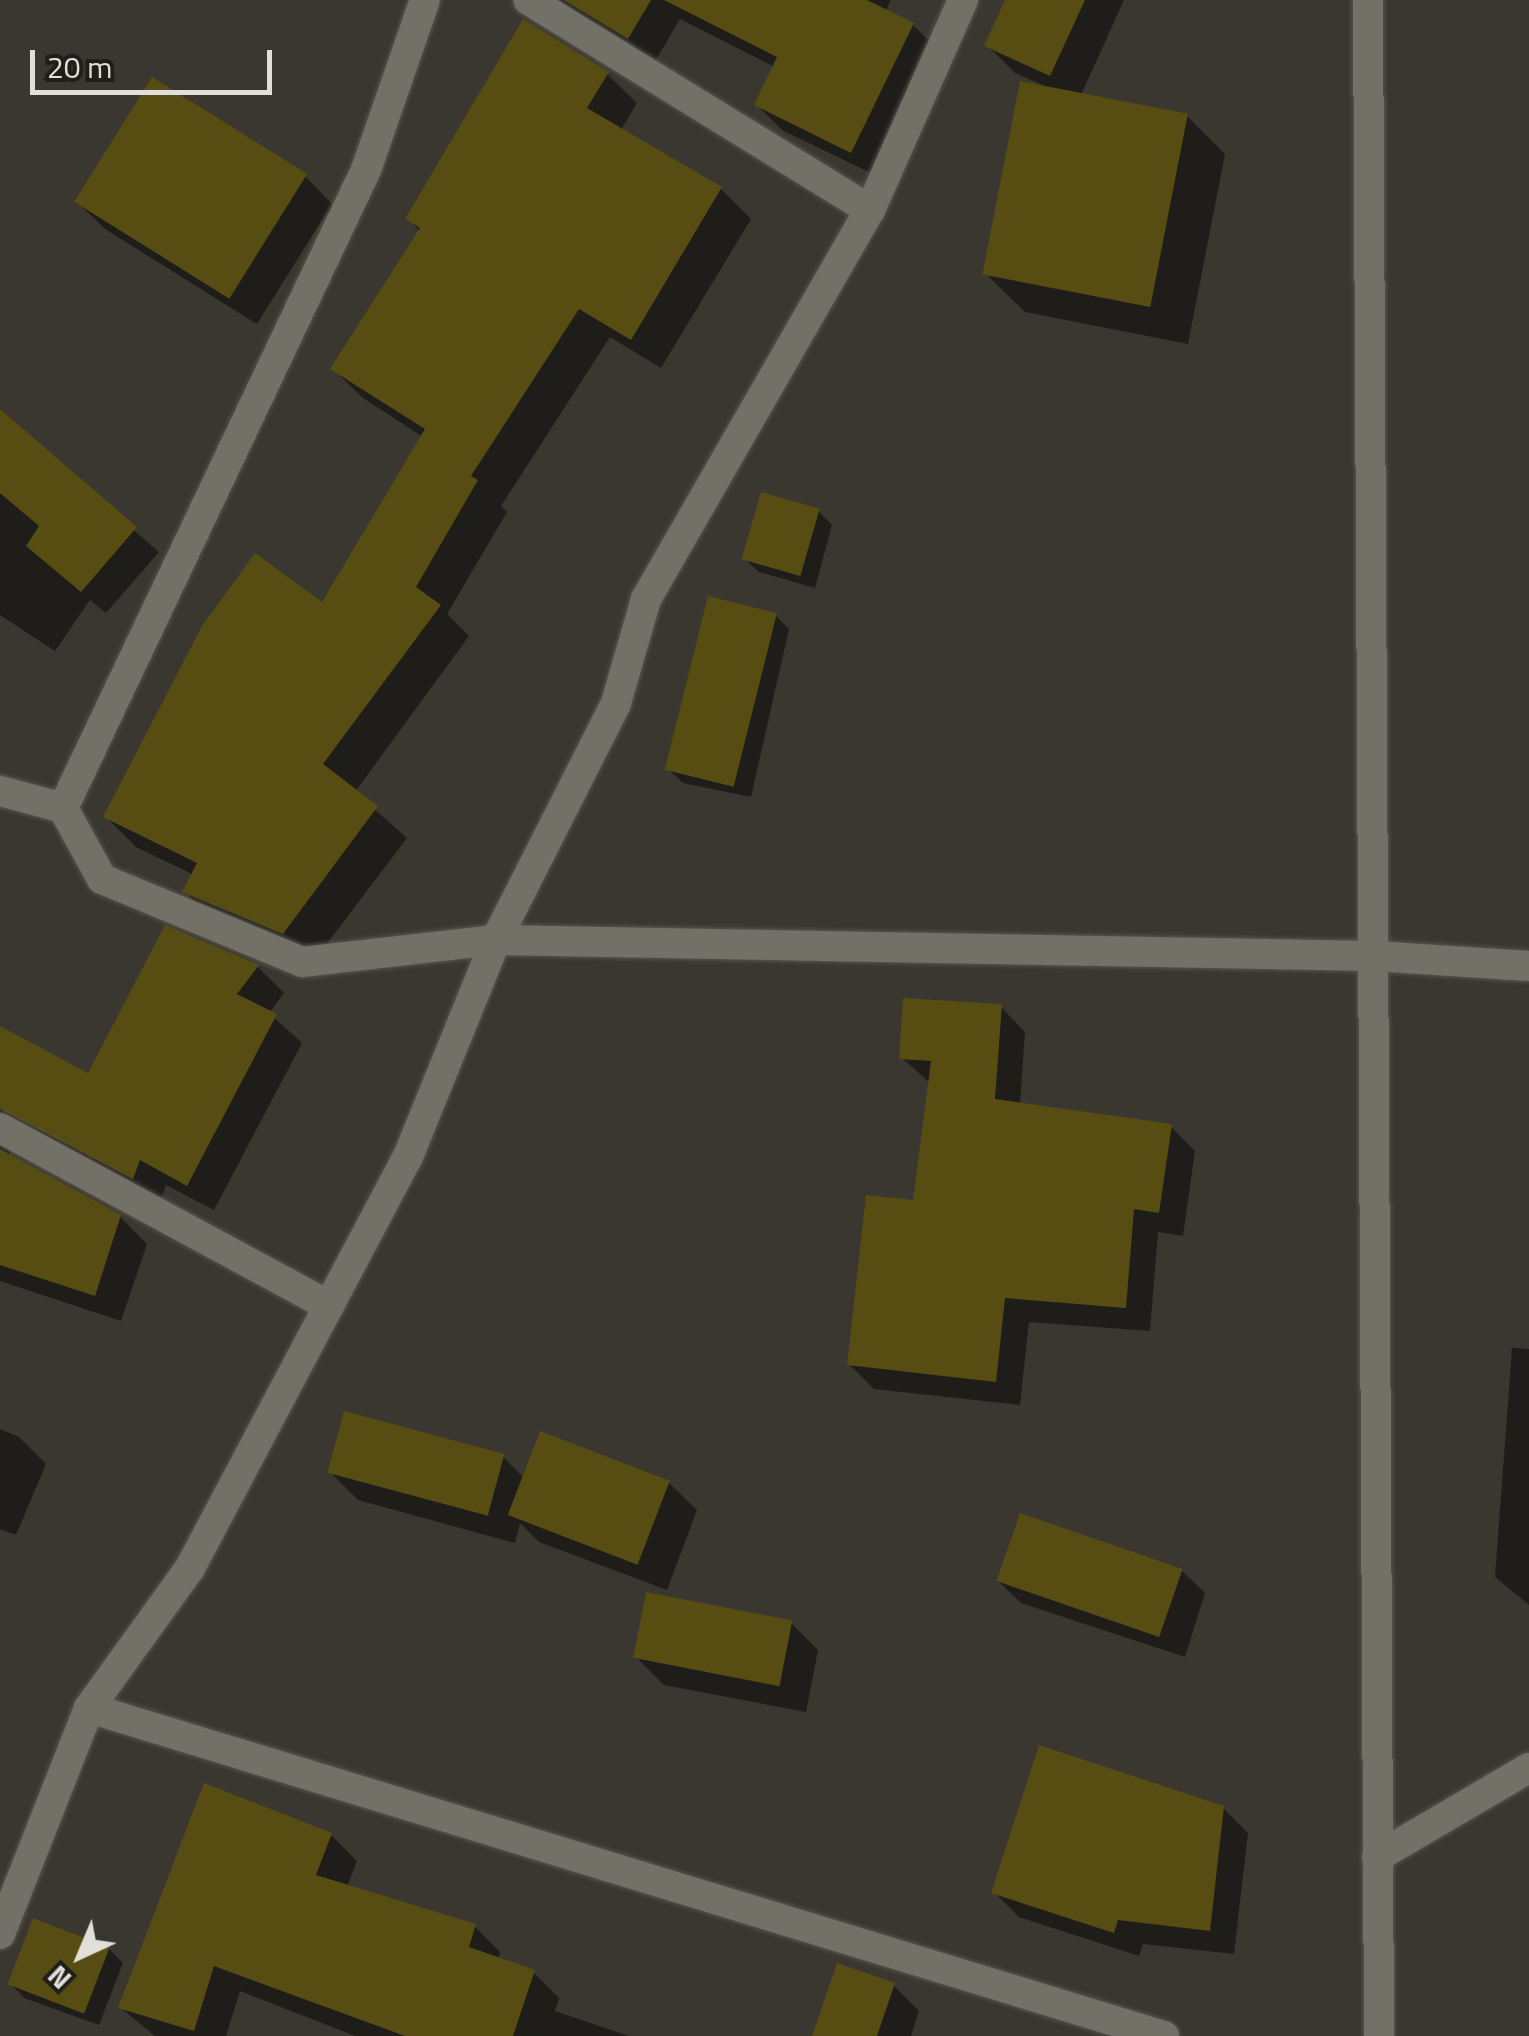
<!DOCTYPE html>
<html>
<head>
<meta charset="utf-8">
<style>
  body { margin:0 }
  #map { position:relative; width:1529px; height:2036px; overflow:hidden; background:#39372f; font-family:"Titillium Web",sans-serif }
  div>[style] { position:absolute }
  .shadow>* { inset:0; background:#0007 }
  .building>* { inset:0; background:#574d13; transform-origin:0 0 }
  .roads { filter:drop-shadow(0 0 2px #56544e) drop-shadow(0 0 2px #56544e) }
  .street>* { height:30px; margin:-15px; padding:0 15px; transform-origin:15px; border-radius:15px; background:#727067 }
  span { translate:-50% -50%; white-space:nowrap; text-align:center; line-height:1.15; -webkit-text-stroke:8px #1f1e1b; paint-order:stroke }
  .north { position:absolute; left:30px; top:1906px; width:100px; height:100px; -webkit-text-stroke:8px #1f1e1b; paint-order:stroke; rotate:224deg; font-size:28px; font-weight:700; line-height:40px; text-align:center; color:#e0dfda }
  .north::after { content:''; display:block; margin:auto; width:35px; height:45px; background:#e0dfda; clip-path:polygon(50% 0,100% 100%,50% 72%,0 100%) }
  .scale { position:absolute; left:30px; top:50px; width:242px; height:45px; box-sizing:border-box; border:5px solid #e0dfda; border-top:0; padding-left:12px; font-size:30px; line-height:35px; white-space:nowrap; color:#e0dfda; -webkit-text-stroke:8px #1f1e1b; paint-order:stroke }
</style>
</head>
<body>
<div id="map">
  <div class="shadow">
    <div style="clip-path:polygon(559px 0,891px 0,885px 12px,913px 25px,938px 50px,877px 176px,782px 130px,757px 105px,775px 67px,680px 19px,654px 63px)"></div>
    <div style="clip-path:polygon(1008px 0,1124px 0,1081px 95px,1186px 115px,1225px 154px,1188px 344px,1025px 312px,986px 274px,1043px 85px,1015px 73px,987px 45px)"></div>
    <div style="clip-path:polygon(607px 74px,637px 103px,621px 130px,721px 189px,751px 219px,661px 368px,610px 337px,501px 506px,507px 512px,447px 614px,469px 636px,355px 792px,407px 838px,313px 962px,215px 921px,185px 892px,194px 875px,136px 847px,106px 817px,322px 606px,423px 437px,363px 398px,333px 369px,420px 231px,408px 219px)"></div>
    <div style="clip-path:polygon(305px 176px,332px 204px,257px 324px,105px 229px,77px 202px)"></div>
    <div style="clip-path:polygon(0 414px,159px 552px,106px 613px,90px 600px,55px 651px,0 615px)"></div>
    <div style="clip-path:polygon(818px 511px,832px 525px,815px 588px,759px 572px,745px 559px)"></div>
    <div style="clip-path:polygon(775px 615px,789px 629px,751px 797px,683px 783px,669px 770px)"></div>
    <div style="clip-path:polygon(166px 929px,258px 967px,284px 993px,269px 1013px,302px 1043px,214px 1210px,166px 1185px,160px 1203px,8px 1147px,12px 1159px,120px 1217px,147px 1244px,121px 1321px,0 1281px,0 1029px,89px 1077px)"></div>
    <div style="clip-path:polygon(1001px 1007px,1025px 1032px,1020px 1105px,1170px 1126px,1195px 1151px,1183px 1236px,1158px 1232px,1150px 1331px,1029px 1322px,1020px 1405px,874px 1389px,849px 1364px,915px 1202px,930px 1083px,902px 1058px)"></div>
    <div style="clip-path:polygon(1512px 1348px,1529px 1349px,1529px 1605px,1495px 1577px)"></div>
    <div style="clip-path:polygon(0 1429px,19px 1437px,46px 1464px,16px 1535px,0 1529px)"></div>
    <div style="clip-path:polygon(503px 1457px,525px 1479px,669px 1483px,697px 1510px,667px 1590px,539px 1542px,520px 1523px,515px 1543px,358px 1500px,331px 1473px)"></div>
    <div style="clip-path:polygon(1182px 1571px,1205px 1593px,1185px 1657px,1021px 1603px,998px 1581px)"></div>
    <div style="clip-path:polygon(790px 1622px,818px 1650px,806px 1712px,664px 1685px,636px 1657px)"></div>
    <div style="clip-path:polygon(1223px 1808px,1248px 1833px,1234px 1954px,1143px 1944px,1139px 1956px,1019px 1917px,994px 1892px)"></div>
    <div style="clip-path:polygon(331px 1835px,357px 1861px,347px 1887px,474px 1926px,500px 1952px,498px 1960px,533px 1972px,559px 1998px,555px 2011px,629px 2036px,355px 2036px,240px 1991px,226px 2036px,155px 2036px,121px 2008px)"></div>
    <div style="clip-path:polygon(109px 1949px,123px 1963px,99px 2025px,24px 1998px,11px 1984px)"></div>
    <div style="clip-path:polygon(893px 1985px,919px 2011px,911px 2036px,815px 2036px)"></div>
  </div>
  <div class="building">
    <div style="clip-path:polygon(564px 0,651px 0,628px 39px)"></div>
    <div style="clip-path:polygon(664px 0,867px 0,914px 23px,851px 153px,754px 105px,777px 57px)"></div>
    <div style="clip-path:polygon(1005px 0,1085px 0,1050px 76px,984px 46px)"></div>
    <div style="clip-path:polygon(523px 19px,609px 72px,587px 108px,722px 187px,631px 340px,579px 309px,471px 476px,478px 480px,416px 587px,441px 605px,323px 764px,378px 806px,283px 934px,182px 892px,197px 863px,103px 817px,202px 626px,255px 553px,322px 602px,425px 429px,330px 369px,420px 228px,405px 219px)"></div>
    <div style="left:152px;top:77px;width:183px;height:147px;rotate:32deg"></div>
    <div style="left:1020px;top:81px;width:171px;height:197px;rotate:11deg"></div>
    <div style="clip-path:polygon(0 409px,137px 527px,81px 592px,26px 546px,39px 526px,0 493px)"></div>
    <div style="left:761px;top:492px;width:61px;height:70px;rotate:16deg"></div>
    <div style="left:708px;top:596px;width:71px;height:179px;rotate:14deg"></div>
    <div style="clip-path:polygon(165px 925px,259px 965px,237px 994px,277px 1014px,187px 1186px,140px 1160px,133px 1179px,0 1109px,0 1026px,88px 1073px)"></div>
    <div style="clip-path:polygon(903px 998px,1002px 1004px,995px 1099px,1172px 1124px,1159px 1213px,1134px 1209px,1126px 1308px,1005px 1298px,996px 1382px,847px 1365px,866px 1195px,913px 1200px,931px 1061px,899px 1059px)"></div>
    <div style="clip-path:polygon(0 1149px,121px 1215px,95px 1296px,0 1265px)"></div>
    <div style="left:344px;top:1411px;width:166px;height:64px;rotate:15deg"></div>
    <div style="left:540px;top:1431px;width:139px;height:90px;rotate:21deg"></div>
    <div style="left:1020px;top:1513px;width:172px;height:72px;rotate:19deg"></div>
    <div style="left:646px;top:1592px;width:149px;height:67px;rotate:11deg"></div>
    <div style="clip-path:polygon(1039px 1745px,1224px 1806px,1210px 1931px,1118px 1920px,1114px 1933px,991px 1893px)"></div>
    <div style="clip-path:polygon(204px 1783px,332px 1833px,316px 1875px,476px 1924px,469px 1947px,535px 1970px,513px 2036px,405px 2036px,214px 1966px,194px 2031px,118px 2008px)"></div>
    <div style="left:33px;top:1918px;width:82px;height:71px;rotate:21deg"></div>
    <div style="clip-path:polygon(837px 1963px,895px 1983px,877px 2036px,812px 2036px)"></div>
  </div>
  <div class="roads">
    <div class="street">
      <div style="left:1368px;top:0;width:2036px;rotate:89.69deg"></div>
      <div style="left:870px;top:210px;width:230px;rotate:-66.1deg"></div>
      <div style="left:0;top:791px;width:65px;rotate:15.1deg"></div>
      <div style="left:63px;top:808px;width:706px;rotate:-64.6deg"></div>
      <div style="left:366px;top:170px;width:180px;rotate:-70.9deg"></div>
      <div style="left:63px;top:808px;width:81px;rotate:61.2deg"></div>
      <div style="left:102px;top:879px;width:217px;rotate:22.5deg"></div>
      <div style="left:302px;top:962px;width:195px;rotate:-6.5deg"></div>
      <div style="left:496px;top:940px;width:878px;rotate:1.04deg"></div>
      <div style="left:1374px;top:956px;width:155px;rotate:3.7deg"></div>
      <div style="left:0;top:1128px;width:374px;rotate:28.4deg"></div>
      <div style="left:89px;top:1708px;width:1124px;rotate:16.97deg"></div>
      <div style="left:1377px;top:1857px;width:176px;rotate:-30.4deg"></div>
      <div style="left:0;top:1934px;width:243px;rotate:-68.5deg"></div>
      <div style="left:89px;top:1708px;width:173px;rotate:-54.2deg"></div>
      <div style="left:190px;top:1568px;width:463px;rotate:-62.1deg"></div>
      <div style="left:407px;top:1159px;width:236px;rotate:-67.9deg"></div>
      <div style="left:496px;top:940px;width:266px;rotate:-63.1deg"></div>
      <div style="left:616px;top:703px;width:108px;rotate:-73.9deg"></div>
      <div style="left:646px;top:599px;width:449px;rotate:-60.1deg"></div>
      <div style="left:870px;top:210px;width:401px;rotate:-148.4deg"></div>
    </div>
  </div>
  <div class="north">N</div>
  <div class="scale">20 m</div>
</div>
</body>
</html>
